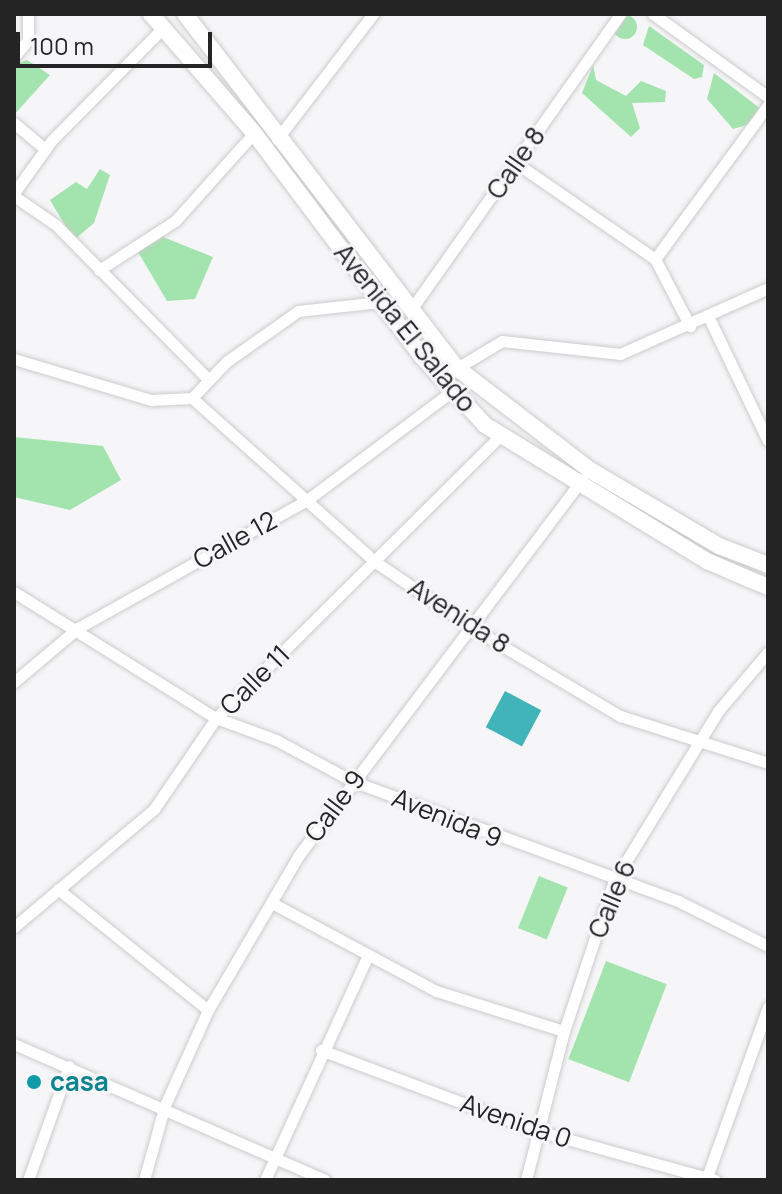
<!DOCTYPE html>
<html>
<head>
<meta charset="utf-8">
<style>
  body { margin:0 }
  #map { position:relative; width:782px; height:1194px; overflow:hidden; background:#f6f6f8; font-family:Manrope,sans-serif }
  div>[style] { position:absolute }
  .green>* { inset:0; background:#a3e3ae; transform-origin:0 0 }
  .round { border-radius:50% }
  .water>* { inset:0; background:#41b4b9; transform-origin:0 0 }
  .roads { filter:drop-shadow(0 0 2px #ccccce) drop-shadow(0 0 2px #ccccce) }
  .street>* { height:11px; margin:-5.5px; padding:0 5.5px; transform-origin:5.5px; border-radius:5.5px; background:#fff }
  .primary>* { height:16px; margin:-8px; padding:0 8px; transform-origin:8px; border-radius:8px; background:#fff }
  .dots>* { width:22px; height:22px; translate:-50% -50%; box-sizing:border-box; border:4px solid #f6f6f8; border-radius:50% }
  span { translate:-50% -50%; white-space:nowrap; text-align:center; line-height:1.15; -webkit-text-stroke:6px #f6f6f8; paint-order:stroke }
  .street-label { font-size:26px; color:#242425 }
  .culture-label { font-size:26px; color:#0d838f; font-weight:700 }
  .left { translate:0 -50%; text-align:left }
  .frame { position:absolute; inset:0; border:16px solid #242425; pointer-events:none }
  .scale { position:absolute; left:16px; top:32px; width:196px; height:36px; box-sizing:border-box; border:4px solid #242425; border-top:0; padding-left:10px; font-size:24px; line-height:28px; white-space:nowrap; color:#242425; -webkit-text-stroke:6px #f6f6f8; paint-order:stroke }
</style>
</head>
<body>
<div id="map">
  <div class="green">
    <div class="round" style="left:613px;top:15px;width:24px;height:24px"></div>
    <div style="clip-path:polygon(649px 26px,704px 65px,702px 77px,694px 79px,643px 45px)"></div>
    <div style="clip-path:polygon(27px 60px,50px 75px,14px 115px,14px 65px)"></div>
    <div style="clip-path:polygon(593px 65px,596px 80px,626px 96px,641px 81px,666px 91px,665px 102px,632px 103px,640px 128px,631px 137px,582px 93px)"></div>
    <div style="clip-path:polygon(714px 73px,761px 109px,750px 124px,733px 129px,707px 99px)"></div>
    <div style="clip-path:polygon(100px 169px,110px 175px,94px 223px,74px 240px,50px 200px,76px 182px,87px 189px)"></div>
    <div style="clip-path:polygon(163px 237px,213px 257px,195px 299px,167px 301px,138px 252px)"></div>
    <div style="clip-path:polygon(14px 437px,103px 446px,121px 480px,70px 510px,14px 497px)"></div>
    <div style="left:539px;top:876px;width:31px;height:56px;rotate:22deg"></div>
    <div style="left:606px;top:961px;width:65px;height:105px;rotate:21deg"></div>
  </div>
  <div class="water">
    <div style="left:505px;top:691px;width:41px;height:41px;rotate:28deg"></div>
  </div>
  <div class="roads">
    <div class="street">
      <div style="left:653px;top:14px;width:142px;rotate:35.8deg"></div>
      <div style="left:14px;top:57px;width:22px;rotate:-51deg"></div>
      <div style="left:28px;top:40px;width:26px;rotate:-90deg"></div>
      <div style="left:14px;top:123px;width:40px;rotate:40deg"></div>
      <div style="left:277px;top:139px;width:158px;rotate:-52.5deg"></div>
      <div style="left:516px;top:163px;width:169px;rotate:34.6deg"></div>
      <div style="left:655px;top:259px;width:76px;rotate:62.4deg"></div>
      <div style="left:14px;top:193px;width:65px;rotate:-54.4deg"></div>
      <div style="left:52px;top:140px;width:155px;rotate:-45.3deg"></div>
      <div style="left:14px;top:196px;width:51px;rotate:34.6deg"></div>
      <div style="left:56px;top:225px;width:215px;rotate:45.4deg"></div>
      <div style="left:655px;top:259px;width:191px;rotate:-53.7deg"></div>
      <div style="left:99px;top:270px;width:90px;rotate:-32.8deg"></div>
      <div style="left:175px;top:221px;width:118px;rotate:-48.1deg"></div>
      <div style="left:410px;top:311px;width:364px;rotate:-54.7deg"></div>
      <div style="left:709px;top:318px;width:136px;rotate:64.4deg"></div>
      <div style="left:14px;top:359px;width:143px;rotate:16.7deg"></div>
      <div style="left:151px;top:400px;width:41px;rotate:-2.8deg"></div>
      <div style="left:457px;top:368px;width:52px;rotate:-31deg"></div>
      <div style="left:502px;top:341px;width:119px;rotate:6.3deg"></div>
      <div style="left:620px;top:354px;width:162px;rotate:-24deg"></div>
      <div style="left:192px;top:398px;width:244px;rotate:41.8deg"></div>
      <div style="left:374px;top:561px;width:121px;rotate:34.2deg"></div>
      <div style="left:474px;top:629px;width:170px;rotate:30.8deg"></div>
      <div style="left:620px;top:716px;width:155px;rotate:17.6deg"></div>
      <div style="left:192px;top:398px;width:50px;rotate:-46.6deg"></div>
      <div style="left:226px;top:362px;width:88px;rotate:-35.3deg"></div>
      <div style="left:298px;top:311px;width:82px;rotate:-6.3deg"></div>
      <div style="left:14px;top:592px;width:238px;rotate:32deg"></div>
      <div style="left:216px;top:718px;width:64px;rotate:20.1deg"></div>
      <div style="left:276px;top:740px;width:86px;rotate:28.3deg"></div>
      <div style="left:352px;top:781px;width:347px;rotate:20.2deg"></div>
      <div style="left:678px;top:901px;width:101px;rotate:26.6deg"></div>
      <div style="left:14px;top:682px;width:84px;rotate:-40.2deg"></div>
      <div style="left:78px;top:628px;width:262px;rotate:-29.2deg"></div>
      <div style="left:307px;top:500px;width:180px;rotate:-36.9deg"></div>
      <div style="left:58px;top:889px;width:193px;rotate:38.9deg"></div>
      <div style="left:272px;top:903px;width:186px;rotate:28.2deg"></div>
      <div style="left:436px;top:991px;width:134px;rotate:17.4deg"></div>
      <div style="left:14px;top:927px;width:183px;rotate:-40.1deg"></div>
      <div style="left:154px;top:809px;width:110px;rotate:-55.7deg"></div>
      <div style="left:216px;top:718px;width:402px;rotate:-44.8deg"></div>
      <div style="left:14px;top:1044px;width:339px;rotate:23.6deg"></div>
      <div style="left:321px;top:1050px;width:232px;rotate:20.5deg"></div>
      <div style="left:538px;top:1131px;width:184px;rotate:15.5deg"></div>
      <div style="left:28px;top:1180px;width:121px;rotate:-70.2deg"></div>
      <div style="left:144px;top:1180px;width:78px;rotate:-74.4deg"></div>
      <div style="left:165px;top:1105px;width:104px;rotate:-65.6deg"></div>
      <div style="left:208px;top:1010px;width:180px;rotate:-59.6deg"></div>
      <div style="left:299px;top:855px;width:470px;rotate:-53deg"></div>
      <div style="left:265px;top:1180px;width:247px;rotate:-65.4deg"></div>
      <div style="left:526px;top:1180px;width:154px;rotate:-75.7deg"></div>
      <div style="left:564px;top:1031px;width:158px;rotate:-71.6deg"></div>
      <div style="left:614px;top:881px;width:199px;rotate:-58.5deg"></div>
      <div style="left:718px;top:711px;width:77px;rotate:-49.7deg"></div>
      <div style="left:706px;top:1180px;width:184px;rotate:-70.3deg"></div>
    </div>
    <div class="primary">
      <div style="left:151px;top:14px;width:157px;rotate:49.1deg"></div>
      <div style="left:254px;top:133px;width:281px;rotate:53.1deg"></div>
      <div style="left:423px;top:358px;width:91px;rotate:47.2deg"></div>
      <div style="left:485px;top:425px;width:260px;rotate:31.5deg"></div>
      <div style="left:707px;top:561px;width:66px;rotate:23.1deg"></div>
      <div style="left:185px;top:14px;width:446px;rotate:52.5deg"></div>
      <div style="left:457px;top:368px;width:168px;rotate:37.5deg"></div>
      <div style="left:590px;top:470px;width:150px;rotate:30.5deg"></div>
      <div style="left:719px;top:546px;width:53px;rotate:21.2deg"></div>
    </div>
  </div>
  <div class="dots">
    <div style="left:34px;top:1082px;background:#0f9aa8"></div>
  </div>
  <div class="street-label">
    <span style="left:516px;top:163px;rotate:-55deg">Calle 8</span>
    <span style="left:405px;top:328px;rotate:51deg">Avenida El Salado</span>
    <span style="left:235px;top:540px;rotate:-29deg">Calle 12</span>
    <span style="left:459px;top:616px;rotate:33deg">Avenida 8</span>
    <span style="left:255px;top:680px;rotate:-45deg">Calle 11</span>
    <span style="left:335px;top:806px;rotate:-53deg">Calle 9</span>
    <span style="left:447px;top:818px;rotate:22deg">Avenida 9</span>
    <span style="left:612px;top:899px;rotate:-67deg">Calle 6</span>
    <span style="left:516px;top:1121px;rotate:19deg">Avenida 0</span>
  </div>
  <div class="culture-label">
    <span class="left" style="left:50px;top:1082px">casa</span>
  </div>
  <div class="frame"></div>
  <div class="scale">100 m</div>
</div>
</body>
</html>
